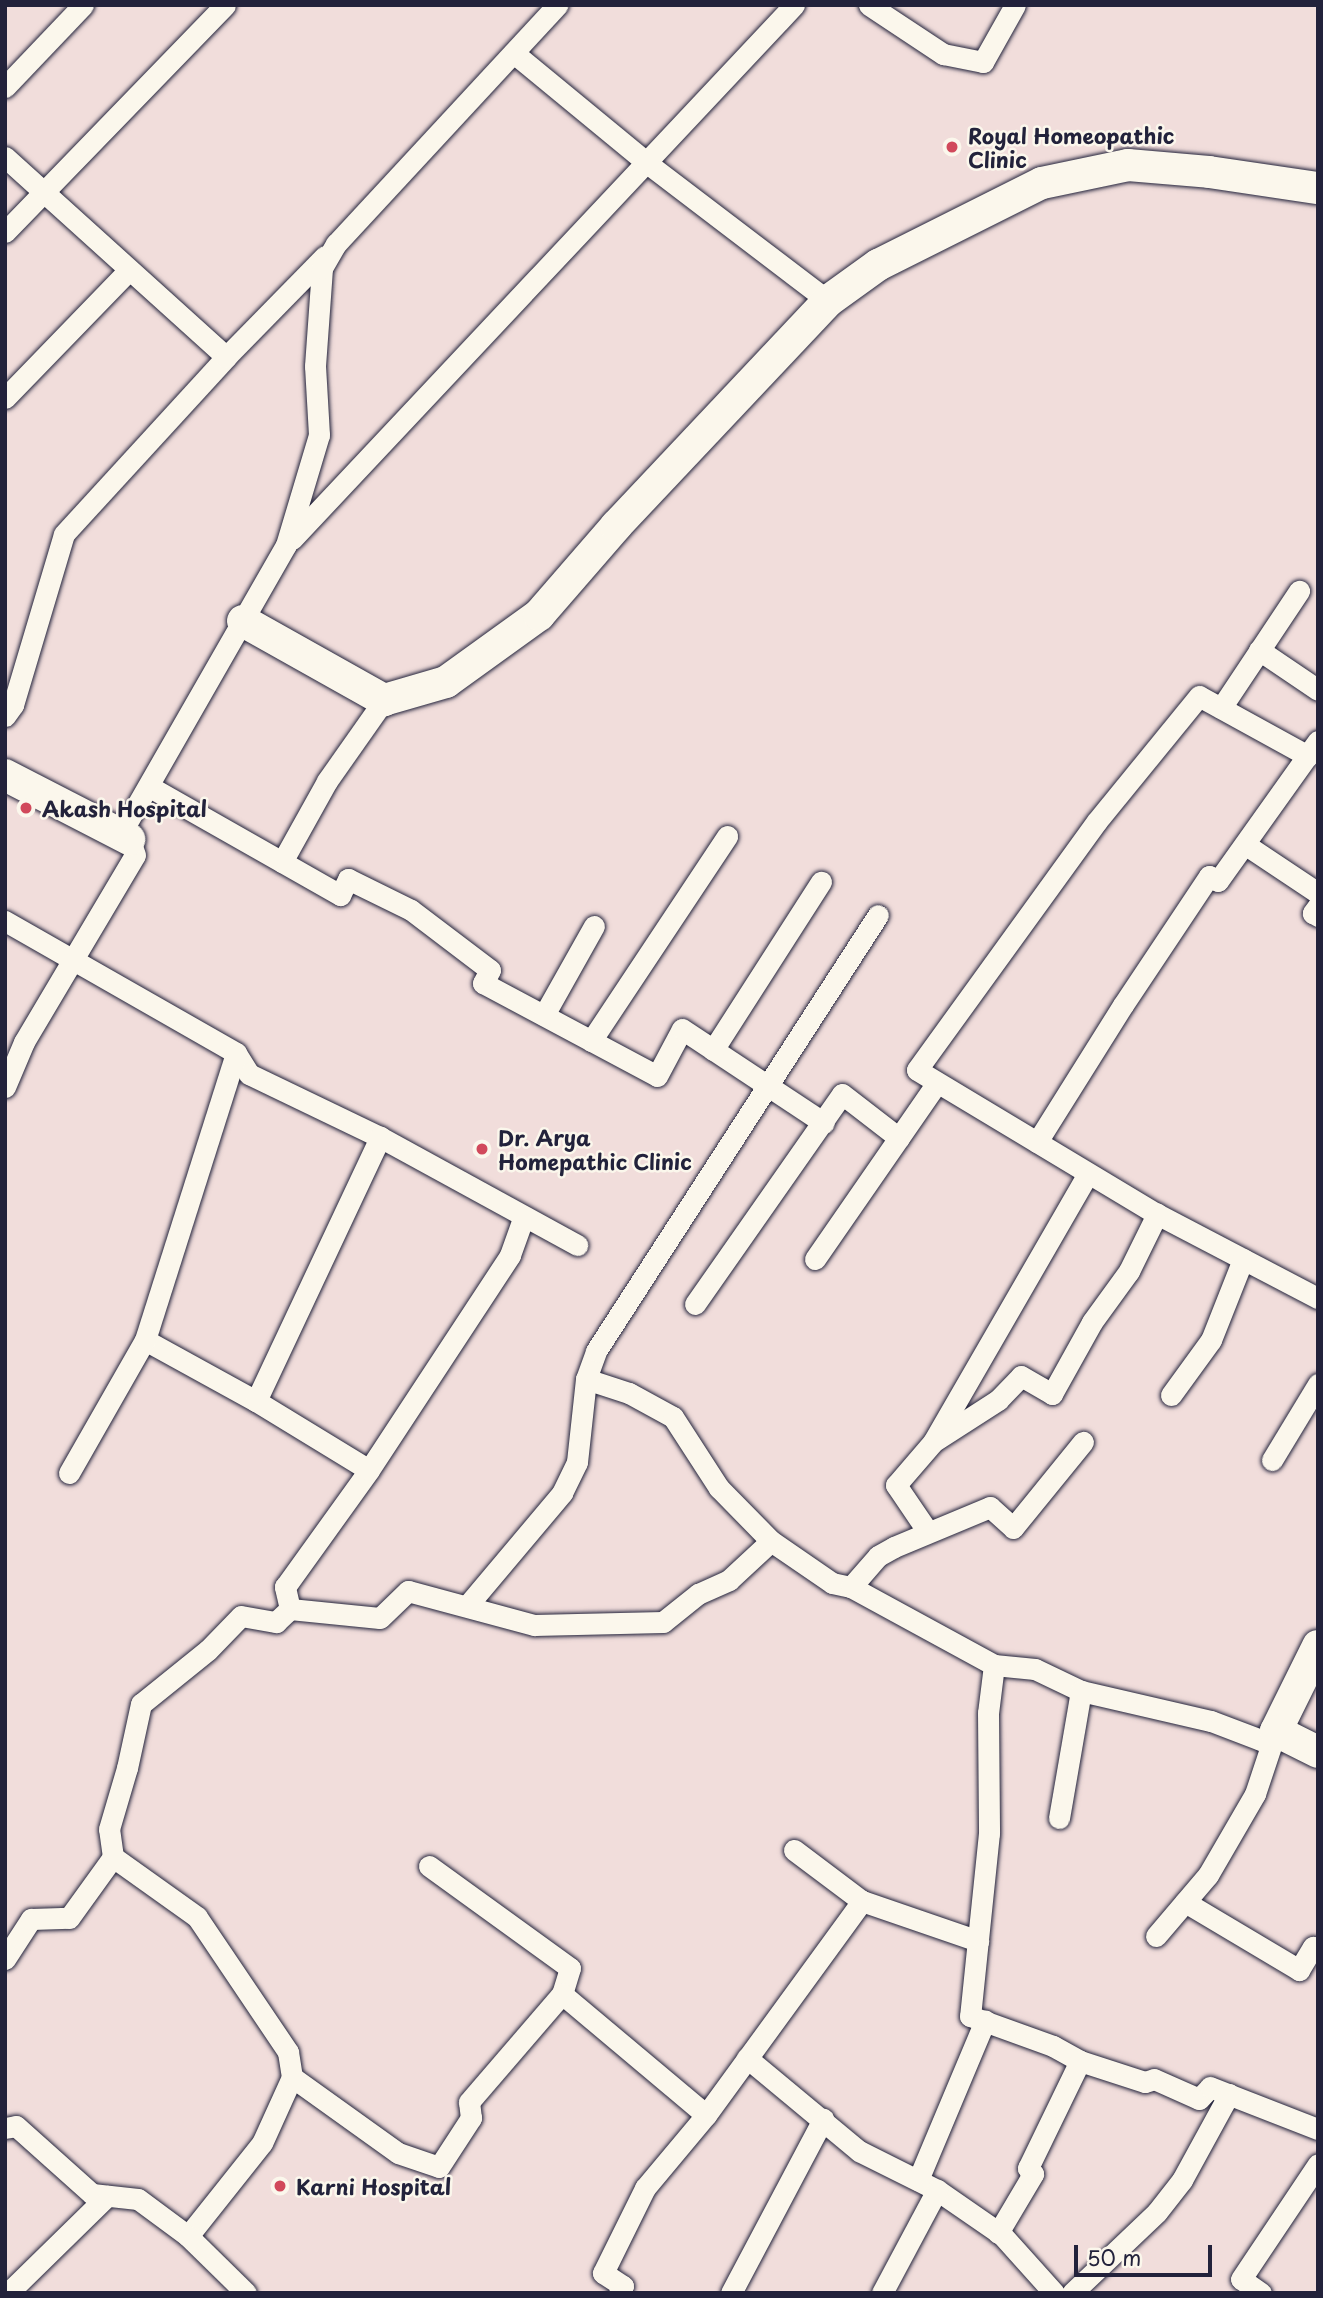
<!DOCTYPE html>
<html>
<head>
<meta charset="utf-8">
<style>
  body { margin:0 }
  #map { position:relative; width:1323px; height:2298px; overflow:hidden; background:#f1dddb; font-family:"Playpen Sans",sans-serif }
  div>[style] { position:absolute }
  .roads { filter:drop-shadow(0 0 2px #22223b) drop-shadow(0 0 2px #22223b) }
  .street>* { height:21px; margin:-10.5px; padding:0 10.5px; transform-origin:10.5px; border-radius:10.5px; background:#fbf7ec }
  .secondary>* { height:32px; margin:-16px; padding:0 16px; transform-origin:16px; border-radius:16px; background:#fbf7ec }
  .dots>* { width:19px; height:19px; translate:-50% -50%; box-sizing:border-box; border:4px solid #fbf7ec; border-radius:50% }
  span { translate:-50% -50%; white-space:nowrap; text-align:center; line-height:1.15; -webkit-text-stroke:5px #fbf7ec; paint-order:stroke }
  .poi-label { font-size:21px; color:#22223b; font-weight:700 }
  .left { translate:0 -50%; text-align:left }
  .frame { position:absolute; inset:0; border:7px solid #22223b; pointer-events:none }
  .scale { position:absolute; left:1074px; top:2245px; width:138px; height:32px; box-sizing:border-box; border:4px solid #22223b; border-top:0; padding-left:9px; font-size:21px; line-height:24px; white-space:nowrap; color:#22223b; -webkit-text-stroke:5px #fbf7ec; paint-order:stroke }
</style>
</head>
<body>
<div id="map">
  <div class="roads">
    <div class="street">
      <div style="left:869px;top:5px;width:89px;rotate:33.5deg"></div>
      <div style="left:943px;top:54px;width:41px;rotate:11.3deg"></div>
      <div style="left:983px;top:62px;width:65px;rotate:-60.7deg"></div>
      <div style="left:515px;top:54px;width:171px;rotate:39.5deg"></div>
      <div style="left:647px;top:163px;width:228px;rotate:37.3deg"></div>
      <div style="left:5px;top:87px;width:113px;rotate:-46.4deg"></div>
      <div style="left:5px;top:157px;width:298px;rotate:42.1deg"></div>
      <div style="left:5px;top:232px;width:316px;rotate:-45.9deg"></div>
      <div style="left:5px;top:398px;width:178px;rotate:-45.9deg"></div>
      <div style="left:292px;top:539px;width:733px;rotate:-46.77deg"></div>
      <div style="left:1259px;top:650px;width:71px;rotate:34.1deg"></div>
      <div style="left:1221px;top:708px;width:141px;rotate:-56.3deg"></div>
      <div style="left:5px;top:716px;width:14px;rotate:-54deg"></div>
      <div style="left:13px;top:705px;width:178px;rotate:-73.4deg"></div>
      <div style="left:64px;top:534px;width:240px;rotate:-47.5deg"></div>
      <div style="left:226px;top:357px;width:141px;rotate:-45.6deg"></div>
      <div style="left:1308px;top:756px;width:124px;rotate:-151.2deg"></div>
      <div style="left:1199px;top:696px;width:161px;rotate:129.2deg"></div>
      <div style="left:1097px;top:821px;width:307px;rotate:125.9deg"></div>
      <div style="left:917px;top:1070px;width:280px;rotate:31deg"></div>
      <div style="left:1157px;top:1214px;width:182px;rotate:27.6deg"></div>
      <div style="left:150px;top:787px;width:219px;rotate:29.6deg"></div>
      <div style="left:340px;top:895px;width:18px;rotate:-63deg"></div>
      <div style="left:348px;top:879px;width:70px;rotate:26.2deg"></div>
      <div style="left:411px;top:910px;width:99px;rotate:37.2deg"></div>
      <div style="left:490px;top:970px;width:15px;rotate:118deg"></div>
      <div style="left:483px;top:983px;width:197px;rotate:28.1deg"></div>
      <div style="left:657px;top:1076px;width:53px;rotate:-62deg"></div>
      <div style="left:682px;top:1029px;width:170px;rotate:33.5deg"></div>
      <div style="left:1246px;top:845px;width:87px;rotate:33.7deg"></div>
      <div style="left:282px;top:862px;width:93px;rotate:-60.9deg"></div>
      <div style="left:327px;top:781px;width:99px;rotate:-54.9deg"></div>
      <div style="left:1318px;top:906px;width:9px;rotate:126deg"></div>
      <div style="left:1313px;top:913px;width:6px;rotate:31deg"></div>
      <div style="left:5px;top:921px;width:266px;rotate:29.7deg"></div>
      <div style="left:236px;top:1053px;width:25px;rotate:58deg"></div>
      <div style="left:249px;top:1074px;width:145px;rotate:25.7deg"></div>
      <div style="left:380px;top:1137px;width:225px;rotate:28.7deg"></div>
      <div style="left:544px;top:1015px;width:102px;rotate:-60.7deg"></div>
      <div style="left:591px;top:1041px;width:246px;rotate:-56.4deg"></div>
      <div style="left:713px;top:1050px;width:200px;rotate:-57.3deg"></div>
      <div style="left:5px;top:1087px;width:49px;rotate:-67.1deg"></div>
      <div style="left:24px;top:1042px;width:217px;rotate:-59.3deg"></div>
      <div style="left:135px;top:855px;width:31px;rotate:-109deg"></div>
      <div style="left:125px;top:826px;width:324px;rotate:-60.2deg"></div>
      <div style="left:286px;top:545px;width:115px;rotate:-73.3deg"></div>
      <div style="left:319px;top:435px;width:69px;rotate:-93.3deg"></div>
      <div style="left:315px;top:366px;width:98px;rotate:-85.9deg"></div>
      <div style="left:322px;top:268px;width:28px;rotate:-60deg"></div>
      <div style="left:336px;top:244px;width:326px;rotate:-47.2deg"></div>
      <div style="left:1037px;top:1142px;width:162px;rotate:-57.9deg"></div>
      <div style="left:1123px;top:1005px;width:155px;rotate:-56.3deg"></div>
      <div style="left:1209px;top:876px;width:10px;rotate:29deg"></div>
      <div style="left:1218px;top:881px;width:172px;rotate:-54.5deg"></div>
      <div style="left:815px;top:1259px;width:214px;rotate:-55.3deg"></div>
      <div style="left:695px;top:1304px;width:256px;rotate:-55deg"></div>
      <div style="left:842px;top:1094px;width:72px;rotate:37.7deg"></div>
      <div style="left:145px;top:1340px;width:127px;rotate:28.8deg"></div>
      <div style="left:256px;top:1401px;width:132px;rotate:31.4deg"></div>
      <div style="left:586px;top:1379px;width:45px;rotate:18deg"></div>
      <div style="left:629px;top:1393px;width:50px;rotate:28.6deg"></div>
      <div style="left:673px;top:1417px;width:85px;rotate:57.1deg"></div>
      <div style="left:719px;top:1488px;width:74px;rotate:45.5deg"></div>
      <div style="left:771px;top:1541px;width:74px;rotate:34.5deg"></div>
      <div style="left:832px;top:1583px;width:19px;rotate:12deg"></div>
      <div style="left:851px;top:1587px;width:163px;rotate:28.6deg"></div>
      <div style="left:994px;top:1665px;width:41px;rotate:5.6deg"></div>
      <div style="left:1035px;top:1669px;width:51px;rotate:25.6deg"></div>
      <div style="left:1081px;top:1691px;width:133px;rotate:13deg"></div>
      <div style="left:1211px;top:1721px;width:53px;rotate:20.8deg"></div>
      <div style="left:1261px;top:1740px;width:17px;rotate:-31deg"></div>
      <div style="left:1171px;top:1395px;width:68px;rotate:-54deg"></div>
      <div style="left:1211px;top:1340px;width:87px;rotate:-68.4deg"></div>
      <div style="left:256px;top:1401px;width:292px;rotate:-64.8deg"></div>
      <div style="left:936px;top:1440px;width:74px;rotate:-32.8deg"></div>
      <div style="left:998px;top:1400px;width:33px;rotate:-46deg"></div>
      <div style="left:1021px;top:1376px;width:36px;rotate:30deg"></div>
      <div style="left:1052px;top:1394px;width:82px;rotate:-60.9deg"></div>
      <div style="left:1092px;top:1322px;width:63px;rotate:-54deg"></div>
      <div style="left:1129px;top:1271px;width:64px;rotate:-63.8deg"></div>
      <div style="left:1272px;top:1460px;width:89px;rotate:-58.8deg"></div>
      <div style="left:69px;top:1473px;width:153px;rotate:-60.3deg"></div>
      <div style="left:145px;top:1340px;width:301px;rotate:-72.4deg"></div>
      <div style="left:928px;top:1532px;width:57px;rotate:-124.2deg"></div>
      <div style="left:896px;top:1485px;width:57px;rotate:-49.3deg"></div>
      <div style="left:933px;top:1442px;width:310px;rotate:-60deg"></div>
      <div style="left:851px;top:1587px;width:41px;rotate:-48.9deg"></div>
      <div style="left:878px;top:1556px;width:18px;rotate:-29deg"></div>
      <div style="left:894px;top:1547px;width:104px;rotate:-22.6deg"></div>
      <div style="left:990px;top:1507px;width:31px;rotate:42deg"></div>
      <div style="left:1013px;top:1528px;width:111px;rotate:-50.9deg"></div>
      <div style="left:467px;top:1606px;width:148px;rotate:-49.9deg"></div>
      <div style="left:562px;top:1493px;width:34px;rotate:-64deg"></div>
      <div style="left:577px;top:1462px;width:83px;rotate:-83.8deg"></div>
      <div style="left:586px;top:1379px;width:30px;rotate:-70deg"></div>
      <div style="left:596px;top:1351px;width:519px;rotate:-57.11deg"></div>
      <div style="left:290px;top:1609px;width:23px;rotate:-103deg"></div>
      <div style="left:285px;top:1587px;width:144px;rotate:-54.3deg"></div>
      <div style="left:369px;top:1470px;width:257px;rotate:-56.7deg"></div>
      <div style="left:510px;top:1255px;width:41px;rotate:-70.3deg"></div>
      <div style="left:994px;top:1665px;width:48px;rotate:97.1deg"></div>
      <div style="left:988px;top:1713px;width:120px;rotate:89.5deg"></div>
      <div style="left:989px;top:1833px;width:184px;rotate:95.9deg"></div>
      <div style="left:970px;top:2016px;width:88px;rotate:19.9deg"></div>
      <div style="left:1053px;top:2046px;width:31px;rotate:29deg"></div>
      <div style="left:1080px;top:2061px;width:68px;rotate:17.9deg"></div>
      <div style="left:1145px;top:2082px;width:9px;rotate:-18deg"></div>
      <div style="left:1154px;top:2079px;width:49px;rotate:24deg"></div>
      <div style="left:1199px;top:2099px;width:16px;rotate:-47deg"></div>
      <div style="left:1210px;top:2087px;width:116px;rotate:21.3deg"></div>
      <div style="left:1059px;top:1818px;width:129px;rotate:-80.2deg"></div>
      <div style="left:794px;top:1850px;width:85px;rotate:36.9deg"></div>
      <div style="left:862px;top:1901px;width:123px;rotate:19deg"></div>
      <div style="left:113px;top:1857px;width:103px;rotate:35.5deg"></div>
      <div style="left:197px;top:1917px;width:163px;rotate:56deg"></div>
      <div style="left:288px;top:2052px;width:25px;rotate:81deg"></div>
      <div style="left:292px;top:2077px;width:72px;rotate:114.4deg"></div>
      <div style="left:262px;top:2143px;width:119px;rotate:128.5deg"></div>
      <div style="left:429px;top:1866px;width:174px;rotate:35.9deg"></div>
      <div style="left:570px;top:1968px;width:27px;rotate:107deg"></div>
      <div style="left:562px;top:1994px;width:188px;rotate:40deg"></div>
      <div style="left:1185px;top:1902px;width:133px;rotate:30.8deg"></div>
      <div style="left:1299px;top:1970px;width:27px;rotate:-59deg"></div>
      <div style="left:1313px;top:1947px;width:5px;rotate:22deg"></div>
      <div style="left:1156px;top:1936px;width:80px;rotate:-49.6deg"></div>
      <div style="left:1208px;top:1875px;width:94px;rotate:-59.9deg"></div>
      <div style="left:1255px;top:1794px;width:66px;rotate:-71.6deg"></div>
      <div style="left:5px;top:1959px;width:48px;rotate:-57deg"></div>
      <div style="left:31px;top:1919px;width:38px;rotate:-2deg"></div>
      <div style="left:69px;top:1918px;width:75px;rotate:-54.2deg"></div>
      <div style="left:113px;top:1857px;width:28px;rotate:-98deg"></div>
      <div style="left:109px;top:1829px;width:64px;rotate:-73.6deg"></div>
      <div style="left:127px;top:1768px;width:66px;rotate:-77.7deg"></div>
      <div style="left:141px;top:1704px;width:86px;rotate:-38.9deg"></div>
      <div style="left:208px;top:1650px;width:47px;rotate:-45.9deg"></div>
      <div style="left:241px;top:1616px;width:36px;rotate:10deg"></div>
      <div style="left:276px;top:1622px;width:19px;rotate:-43deg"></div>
      <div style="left:290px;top:1609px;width:90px;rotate:5.7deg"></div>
      <div style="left:380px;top:1618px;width:39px;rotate:-44deg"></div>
      <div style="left:408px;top:1591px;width:131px;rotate:15.1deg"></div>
      <div style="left:534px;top:1625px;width:129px;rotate:-1.3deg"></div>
      <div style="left:663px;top:1622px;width:45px;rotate:-38.7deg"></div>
      <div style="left:698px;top:1594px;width:34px;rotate:-24deg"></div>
      <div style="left:729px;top:1580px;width:57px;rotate:-42.9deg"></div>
      <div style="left:747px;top:2058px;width:146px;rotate:39.7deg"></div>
      <div style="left:859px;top:2151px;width:87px;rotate:26.6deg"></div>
      <div style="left:937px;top:2190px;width:79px;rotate:34.7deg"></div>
      <div style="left:1002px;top:2235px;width:78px;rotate:48.1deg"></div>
      <div style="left:292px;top:2077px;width:130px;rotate:35.6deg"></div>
      <div style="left:398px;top:2153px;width:43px;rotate:18.9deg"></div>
      <div style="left:439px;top:2167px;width:59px;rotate:-56.9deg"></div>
      <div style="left:471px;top:2118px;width:16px;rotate:-97deg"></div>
      <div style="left:469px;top:2102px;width:143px;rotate:-49.3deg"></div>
      <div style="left:5px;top:2128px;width:11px;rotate:-10deg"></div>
      <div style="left:16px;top:2126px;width:102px;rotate:41.8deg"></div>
      <div style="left:92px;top:2194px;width:46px;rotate:6.2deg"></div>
      <div style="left:138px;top:2199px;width:62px;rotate:36.5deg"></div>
      <div style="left:188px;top:2236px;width:81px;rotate:44.5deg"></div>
      <div style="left:918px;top:2180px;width:173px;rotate:-67.2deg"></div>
      <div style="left:998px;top:2233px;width:69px;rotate:-59.3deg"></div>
      <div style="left:1033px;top:2174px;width:8px;rotate:-130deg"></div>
      <div style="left:1028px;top:2168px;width:119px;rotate:-64.1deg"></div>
      <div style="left:8px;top:2293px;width:139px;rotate:-44.4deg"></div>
      <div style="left:619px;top:2293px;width:8px;rotate:-60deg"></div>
      <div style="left:623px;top:2286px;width:24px;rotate:-147deg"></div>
      <div style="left:603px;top:2273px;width:95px;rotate:-63.7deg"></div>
      <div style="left:645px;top:2188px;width:95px;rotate:-50.1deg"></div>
      <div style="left:706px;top:2115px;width:265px;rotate:-53.9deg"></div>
      <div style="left:731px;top:2293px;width:197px;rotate:-62.1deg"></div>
      <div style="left:882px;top:2293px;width:117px;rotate:-61.9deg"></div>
      <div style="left:1072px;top:2293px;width:117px;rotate:-43.6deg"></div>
      <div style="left:1157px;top:2212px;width:41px;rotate:-52deg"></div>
      <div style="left:1182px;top:2180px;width:98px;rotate:-61.3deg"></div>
      <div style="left:1261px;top:2293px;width:24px;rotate:-145deg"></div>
      <div style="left:1241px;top:2279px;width:138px;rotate:-56.2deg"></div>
    </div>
    <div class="secondary">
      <div style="left:243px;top:621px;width:162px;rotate:29.3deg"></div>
      <div style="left:384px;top:700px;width:65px;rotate:-16.2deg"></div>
      <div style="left:446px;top:682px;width:115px;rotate:-35.8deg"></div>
      <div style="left:539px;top:615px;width:118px;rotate:-49.1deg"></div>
      <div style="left:616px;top:526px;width:309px;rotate:-46.7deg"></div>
      <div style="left:828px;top:301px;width:62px;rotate:-35.8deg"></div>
      <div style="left:878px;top:265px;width:183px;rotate:-26.6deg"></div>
      <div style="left:1042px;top:183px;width:88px;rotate:-11.8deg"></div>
      <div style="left:1128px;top:165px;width:81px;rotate:4.9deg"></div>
      <div style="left:1209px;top:172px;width:110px;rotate:8.4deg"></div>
      <div style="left:5px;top:775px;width:140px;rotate:27.3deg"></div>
      <div style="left:1318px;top:1646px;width:95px;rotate:116.3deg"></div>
      <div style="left:1276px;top:1731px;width:47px;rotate:26.6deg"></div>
    </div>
  </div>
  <div class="dots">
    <div style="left:952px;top:147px;background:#d1495b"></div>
    <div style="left:26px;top:808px;background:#d1495b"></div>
    <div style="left:482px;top:1149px;background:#d1495b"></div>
    <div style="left:280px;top:2186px;background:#d1495b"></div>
  </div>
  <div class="poi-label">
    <span class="left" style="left:968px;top:147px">Royal Homeopathic<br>Clinic</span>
    <span class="left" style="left:42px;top:808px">Akash Hospital</span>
    <span class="left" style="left:498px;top:1149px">Dr. Arya<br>Homepathic Clinic</span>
    <span class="left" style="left:296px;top:2186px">Karni Hospital</span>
  </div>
  <div class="frame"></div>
  <div class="scale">50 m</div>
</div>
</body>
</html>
